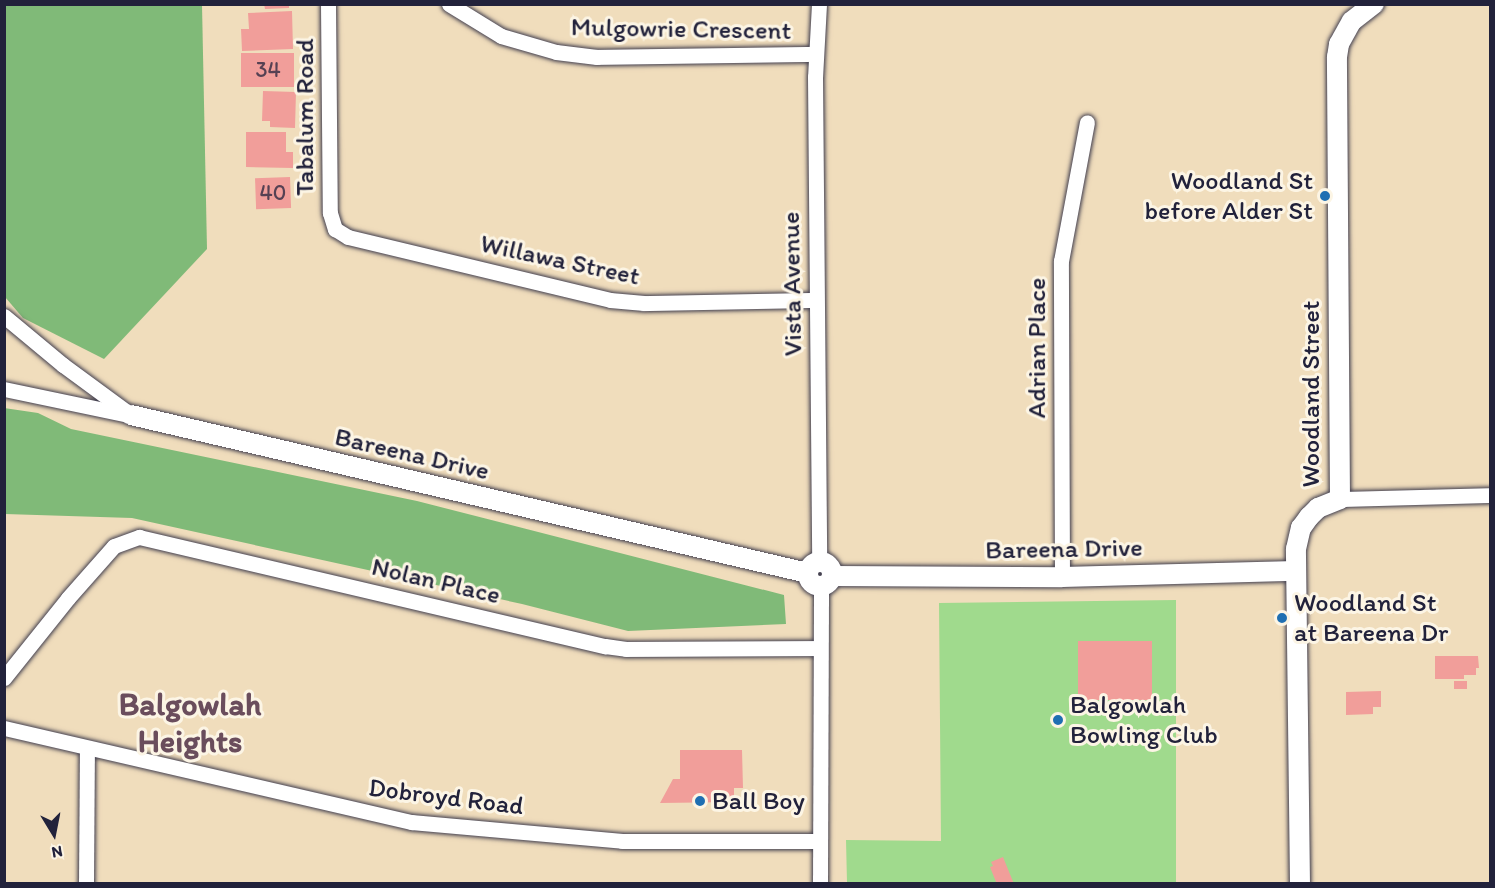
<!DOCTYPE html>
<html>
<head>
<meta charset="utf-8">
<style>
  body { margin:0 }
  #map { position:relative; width:1495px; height:888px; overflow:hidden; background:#f0ddbc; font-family:Itim,sans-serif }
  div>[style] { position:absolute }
  .green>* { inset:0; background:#a0da8d }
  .forest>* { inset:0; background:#80ba78 }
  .building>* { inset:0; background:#f19e9a; transform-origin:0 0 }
  .roads { filter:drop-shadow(0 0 2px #413e4e) drop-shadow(0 0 2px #413e4e) }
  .minor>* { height:15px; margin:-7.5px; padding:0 7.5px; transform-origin:7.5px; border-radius:7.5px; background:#fff }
  .tertiary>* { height:20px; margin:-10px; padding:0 10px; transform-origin:10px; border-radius:10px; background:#fff }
  .tertiary>.ring { margin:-10px; padding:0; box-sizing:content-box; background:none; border:20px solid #fff; border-radius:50% }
  .dots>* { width:16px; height:16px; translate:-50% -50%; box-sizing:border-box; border:3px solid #fcf5e5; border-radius:50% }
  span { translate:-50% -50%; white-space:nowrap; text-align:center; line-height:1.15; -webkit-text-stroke:6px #fcf5e5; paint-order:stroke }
  .number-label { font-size:22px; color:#564153 }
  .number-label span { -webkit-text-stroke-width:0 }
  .street-label { font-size:26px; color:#22223b }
  .poi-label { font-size:26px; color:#22223b }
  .right { translate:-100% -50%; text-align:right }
  .left { translate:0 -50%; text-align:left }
  .district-label { font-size:32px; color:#6a4d5c; font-weight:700 }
  .frame { position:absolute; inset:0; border:6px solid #22223b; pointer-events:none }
  .north { position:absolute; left:24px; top:804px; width:60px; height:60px; -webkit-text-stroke:4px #fcf5e5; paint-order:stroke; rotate:170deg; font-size:16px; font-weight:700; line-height:24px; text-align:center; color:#22223b }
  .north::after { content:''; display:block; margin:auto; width:21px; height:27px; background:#22223b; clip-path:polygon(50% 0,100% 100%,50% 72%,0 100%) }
</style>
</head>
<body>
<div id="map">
  <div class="green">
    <div style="clip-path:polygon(1176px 600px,1176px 883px,847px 883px,846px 840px,941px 841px,939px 603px)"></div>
  </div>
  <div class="forest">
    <div style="clip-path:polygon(4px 5px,202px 5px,207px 249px,104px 359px,23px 318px,5px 297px)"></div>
    <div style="clip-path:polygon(4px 408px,38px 413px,71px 429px,417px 501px,784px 595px,786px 624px,628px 631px,522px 604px,132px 518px,5px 514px)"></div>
  </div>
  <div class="building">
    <div style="clip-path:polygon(264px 4px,289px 4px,289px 8px,265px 9px)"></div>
    <div style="clip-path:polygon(292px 11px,293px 49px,242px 51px,241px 29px,249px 29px,248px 13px)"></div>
    <div style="left:294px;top:53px;width:34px;height:53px;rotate:90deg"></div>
    <div style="clip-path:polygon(263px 91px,296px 92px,295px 128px,270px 127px,270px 121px,262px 121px)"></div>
    <div style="clip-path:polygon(246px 132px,286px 132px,286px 152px,293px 152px,293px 168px,246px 167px)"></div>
    <div style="left:290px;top:177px;width:31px;height:35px;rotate:88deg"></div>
    <div style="left:1078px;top:641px;width:74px;height:59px"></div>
    <div style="clip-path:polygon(1435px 656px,1478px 656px,1479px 668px,1476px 668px,1476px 675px,1464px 675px,1464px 679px,1435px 679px)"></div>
    <div style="left:1454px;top:681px;width:13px;height:8px"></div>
    <div style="clip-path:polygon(1381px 691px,1381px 707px,1373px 707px,1373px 714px,1346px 715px,1346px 692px)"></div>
    <div style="clip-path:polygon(680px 750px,742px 750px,743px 788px,734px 788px,734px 802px,660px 803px,673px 779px,680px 779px)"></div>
    <div style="clip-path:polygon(1003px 857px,1014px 884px,996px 882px,990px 867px,993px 866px,991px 862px)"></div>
  </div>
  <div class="roads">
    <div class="minor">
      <div style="left:328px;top:4px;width:209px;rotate:89.5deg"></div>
      <div style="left:330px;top:213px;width:17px;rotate:73deg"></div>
      <div style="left:335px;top:229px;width:15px;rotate:32deg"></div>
      <div style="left:348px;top:237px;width:269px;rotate:13.5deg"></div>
      <div style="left:610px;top:300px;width:34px;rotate:5deg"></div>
      <div style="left:644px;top:303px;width:172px;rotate:-1deg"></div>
      <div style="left:449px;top:4px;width:61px;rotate:31.6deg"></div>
      <div style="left:501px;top:36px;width:57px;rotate:16.2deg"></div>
      <div style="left:556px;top:52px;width:41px;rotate:7deg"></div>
      <div style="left:597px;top:57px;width:219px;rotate:-0.8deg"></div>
      <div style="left:819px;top:4px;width:73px;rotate:93.1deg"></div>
      <div style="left:815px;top:77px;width:485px;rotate:89.5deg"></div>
      <div style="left:4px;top:316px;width:77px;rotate:39.7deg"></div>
      <div style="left:63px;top:365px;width:84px;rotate:36.3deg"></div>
      <div style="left:4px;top:389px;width:127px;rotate:11.8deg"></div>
      <div style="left:1340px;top:499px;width:150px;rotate:-1.5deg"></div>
      <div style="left:1062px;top:577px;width:316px;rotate:-90.2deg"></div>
      <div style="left:1061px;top:261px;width:141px;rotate:-79.4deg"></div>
      <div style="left:4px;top:678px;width:102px;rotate:-51.3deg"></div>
      <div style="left:68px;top:598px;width:69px;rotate:-48.5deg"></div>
      <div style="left:114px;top:546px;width:27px;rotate:-20deg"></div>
      <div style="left:139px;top:537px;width:479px;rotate:13.2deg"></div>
      <div style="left:605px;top:646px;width:21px;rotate:8deg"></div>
      <div style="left:626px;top:649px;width:194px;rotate:-0.3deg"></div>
      <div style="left:4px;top:728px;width:418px;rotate:13deg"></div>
      <div style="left:411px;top:822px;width:212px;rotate:5.1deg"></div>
      <div style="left:622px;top:841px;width:197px"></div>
      <div style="left:86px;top:884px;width:136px;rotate:-89.6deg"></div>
      <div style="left:820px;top:884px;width:297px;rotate:-89.8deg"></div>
    </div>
    <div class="tertiary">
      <div style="left:131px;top:415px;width:695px;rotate:13.14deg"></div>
      <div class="ring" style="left:808px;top:562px;width:4px;height:4px"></div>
      <div style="left:833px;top:576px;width:229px;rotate:0.3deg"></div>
      <div style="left:1062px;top:577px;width:234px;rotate:-1.5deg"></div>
      <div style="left:1300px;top:884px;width:335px;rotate:-90.7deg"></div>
      <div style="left:1296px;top:549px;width:22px;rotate:-77deg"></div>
      <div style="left:1301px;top:528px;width:14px;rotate:-54deg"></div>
      <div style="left:1309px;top:517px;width:13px;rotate:-45deg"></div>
      <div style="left:1318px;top:508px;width:24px;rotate:-22deg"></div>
      <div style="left:1340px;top:499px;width:442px;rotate:-90.4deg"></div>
      <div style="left:1337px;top:57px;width:13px;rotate:-81deg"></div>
      <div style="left:1339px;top:44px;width:26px;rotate:-61deg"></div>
      <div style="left:1352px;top:21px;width:28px;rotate:-38deg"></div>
    </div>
  </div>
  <div class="dots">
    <div style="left:1325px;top:196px;background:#1f6fb2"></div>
    <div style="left:1282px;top:618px;background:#1f6fb2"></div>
    <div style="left:1058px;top:720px;background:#1f6fb2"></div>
    <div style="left:700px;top:801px;background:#1f6fb2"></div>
  </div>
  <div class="number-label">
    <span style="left:268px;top:70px">34</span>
    <span style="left:273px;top:193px">40</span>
  </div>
  <div class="street-label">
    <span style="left:681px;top:29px;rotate:1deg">Mulgowrie Crescent</span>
    <span style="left:305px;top:117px;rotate:-90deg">Tabalum Road</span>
    <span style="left:560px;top:260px;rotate:12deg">Willawa Street</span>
    <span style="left:792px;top:284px;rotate:-91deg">Vista Avenue</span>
    <span style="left:1037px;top:348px;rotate:-90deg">Adrian Place</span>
    <span style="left:1311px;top:394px;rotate:-90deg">Woodland Street</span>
    <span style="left:412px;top:454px;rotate:13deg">Bareena Drive</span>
    <span style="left:1064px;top:549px;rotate:-1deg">Bareena Drive</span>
    <span style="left:436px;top:581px;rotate:13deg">Nolan Place</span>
    <span style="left:446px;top:797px;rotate:7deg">Dobroyd Road</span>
  </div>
  <div class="poi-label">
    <span class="right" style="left:1313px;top:196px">Woodland St<br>before Alder St</span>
    <span class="left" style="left:1294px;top:618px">Woodland St<br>at Bareena Dr</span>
    <span class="left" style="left:1070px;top:720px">Balgowlah<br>Bowling Club</span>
    <span class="left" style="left:712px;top:801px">Ball Boy</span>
  </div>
  <div class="district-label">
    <span style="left:190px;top:723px">Balgowlah<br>Heights</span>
  </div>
  <div class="frame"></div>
  <div class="north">N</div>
</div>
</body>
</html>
